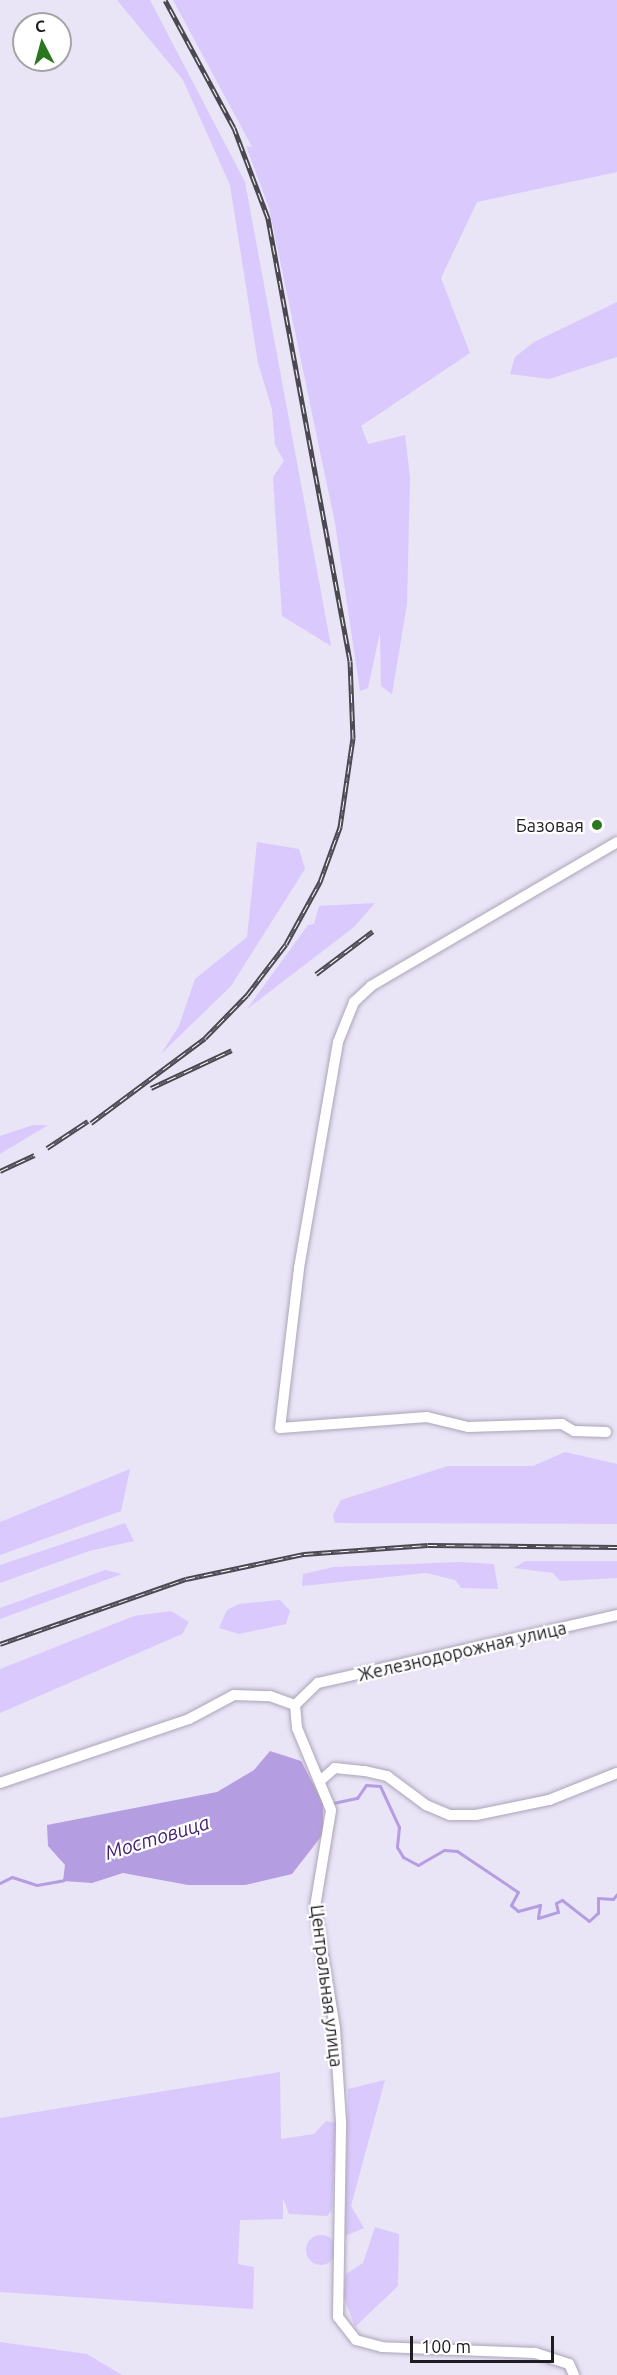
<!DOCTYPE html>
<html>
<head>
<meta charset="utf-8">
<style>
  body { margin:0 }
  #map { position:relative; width:617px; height:2375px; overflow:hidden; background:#eae4f7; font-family:Ubuntu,sans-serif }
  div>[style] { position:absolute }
  .green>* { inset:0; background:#dac9fc }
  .round { border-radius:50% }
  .water>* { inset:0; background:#b59de2 }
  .stream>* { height:3px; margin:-1.5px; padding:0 1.5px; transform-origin:1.5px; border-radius:1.5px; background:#b59de2 }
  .roads { filter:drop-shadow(0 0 2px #aba5b8) drop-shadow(0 0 2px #aba5b8) }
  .minor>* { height:10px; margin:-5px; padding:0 5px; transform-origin:5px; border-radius:5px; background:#fff }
  .rail>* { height:5px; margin-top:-2.5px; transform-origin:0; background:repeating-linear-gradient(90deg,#fff 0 9px,#4b4852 0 18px); box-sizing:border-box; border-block:2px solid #4b4852 }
  .dots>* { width:16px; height:16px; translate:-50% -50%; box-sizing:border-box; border:3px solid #fff; border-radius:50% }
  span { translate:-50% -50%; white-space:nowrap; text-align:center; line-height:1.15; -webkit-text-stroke:4.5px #fff; paint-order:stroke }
  .poi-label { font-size:18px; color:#1f1d24 }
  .right { translate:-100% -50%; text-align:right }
  .street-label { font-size:18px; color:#1f1d24 }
  .water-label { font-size:20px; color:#462372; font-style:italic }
  .north { position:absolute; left:12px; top:12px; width:60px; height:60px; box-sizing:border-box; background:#fff; border:2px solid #a5a5a7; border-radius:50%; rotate:354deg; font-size:16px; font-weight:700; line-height:24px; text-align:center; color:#1f1d24 }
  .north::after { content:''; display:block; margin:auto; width:21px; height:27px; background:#2b771d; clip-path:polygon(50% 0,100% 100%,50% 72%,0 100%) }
  .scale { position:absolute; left:410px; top:2336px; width:144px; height:27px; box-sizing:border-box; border:3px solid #1f1d24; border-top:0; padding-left:8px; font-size:18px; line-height:21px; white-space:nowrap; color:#1f1d24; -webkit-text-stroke:4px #fff; paint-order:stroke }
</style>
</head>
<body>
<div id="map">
  <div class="green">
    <div style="clip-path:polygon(117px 0,150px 0,245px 182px,331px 646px,282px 616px,273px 477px,284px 461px,275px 445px,272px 409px,258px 363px,230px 185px,183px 80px)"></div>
    <div style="clip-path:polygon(173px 0,617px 0,617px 172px,477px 202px,441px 278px,470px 353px,361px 426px,368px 444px,405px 435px,410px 477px,407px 604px,392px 694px,381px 686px,380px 632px,368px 688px,360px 691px,335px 523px,269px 208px,246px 146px,252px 147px)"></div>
    <div style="clip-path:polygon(617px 302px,617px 357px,549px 379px,510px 374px,515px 357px,534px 342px)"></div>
    <div style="clip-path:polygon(257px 842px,299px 849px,305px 869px,231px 986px,161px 1054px,179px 1026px,195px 979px,247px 937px)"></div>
    <div style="clip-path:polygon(375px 903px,354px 927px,247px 1009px,308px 925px,314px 924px,319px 906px)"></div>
    <div style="clip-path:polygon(33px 1125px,48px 1125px,0 1154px,0 1136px)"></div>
    <div style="clip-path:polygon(565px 1452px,617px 1464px,617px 1524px,335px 1523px,333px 1515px,341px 1500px,448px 1466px,533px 1466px)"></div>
    <div style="clip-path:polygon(130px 1469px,121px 1511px,0 1555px,0 1522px)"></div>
    <div style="clip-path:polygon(125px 1523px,134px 1541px,89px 1551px,0 1583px,0 1565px)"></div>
    <div style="clip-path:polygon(525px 1561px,617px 1561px,617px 1578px,560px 1581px,553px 1573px,514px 1568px)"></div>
    <div style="clip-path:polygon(459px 1562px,494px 1564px,498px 1589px,461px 1588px,455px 1580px,426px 1573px,302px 1586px,303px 1574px,334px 1567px)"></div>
    <div style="clip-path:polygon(105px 1570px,122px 1574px,0 1619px,0 1608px)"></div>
    <div style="clip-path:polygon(280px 1600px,290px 1611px,286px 1624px,239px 1634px,219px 1628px,227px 1610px,239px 1604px)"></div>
    <div style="clip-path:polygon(171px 1611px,189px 1622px,182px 1634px,0 1713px,0 1669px,134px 1616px)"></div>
    <div style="clip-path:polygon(280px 2072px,281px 2139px,314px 2134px,326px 2121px,336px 2123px,332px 2210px,327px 2216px,289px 2214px,283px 2198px,283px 2219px,240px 2220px,238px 2264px,254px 2267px,253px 2309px,0 2292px,0 2118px)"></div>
    <div style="clip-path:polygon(385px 2080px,351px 2206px,364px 2228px,345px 2236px,348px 2089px)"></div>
    <div style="clip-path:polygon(375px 2227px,399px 2234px,398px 2286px,355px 2327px,343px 2295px,346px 2274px,363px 2263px)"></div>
    <div class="round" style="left:306px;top:2235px;width:30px;height:30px"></div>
    <div style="clip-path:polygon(0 2342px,87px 2354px,122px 2375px,0 2375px)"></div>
  </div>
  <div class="water">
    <div style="clip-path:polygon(270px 1751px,301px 1761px,323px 1802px,323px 1834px,292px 1874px,245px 1885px,188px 1885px,123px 1873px,92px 1883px,63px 1881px,65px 1865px,48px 1846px,47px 1825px,217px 1792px,254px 1770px)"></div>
  </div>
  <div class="stream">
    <div style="left:333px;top:1803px;width:25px;rotate:-12deg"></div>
    <div style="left:357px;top:1798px;width:16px;rotate:-55deg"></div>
    <div style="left:366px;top:1785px;width:14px;rotate:4deg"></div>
    <div style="left:380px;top:1786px;width:45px;rotate:65.1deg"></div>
    <div style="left:399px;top:1827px;width:20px;rotate:96deg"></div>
    <div style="left:397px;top:1847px;width:12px;rotate:59deg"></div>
    <div style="left:403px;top:1857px;width:17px;rotate:28deg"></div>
    <div style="left:418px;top:1865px;width:30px;rotate:-30deg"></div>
    <div style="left:444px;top:1850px;width:13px;rotate:4deg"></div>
    <div style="left:457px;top:1851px;width:73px;rotate:33.9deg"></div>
    <div style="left:518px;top:1892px;width:15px;rotate:118deg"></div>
    <div style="left:511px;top:1905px;width:9px;rotate:41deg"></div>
    <div style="left:518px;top:1911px;width:23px;rotate:-15deg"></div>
    <div style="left:540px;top:1905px;width:13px;rotate:99deg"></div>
    <div style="left:538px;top:1918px;width:21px;rotate:-17deg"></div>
    <div style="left:558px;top:1912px;width:9px;rotate:-103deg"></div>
    <div style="left:556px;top:1903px;width:7px;rotate:-27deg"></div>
    <div style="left:562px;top:1900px;width:34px;rotate:38deg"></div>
    <div style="left:589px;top:1921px;width:12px;rotate:-42deg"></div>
    <div style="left:598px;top:1913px;width:15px;rotate:-90deg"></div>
    <div style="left:598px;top:1898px;width:15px;rotate:4deg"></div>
    <div style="left:613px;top:1899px;width:6px;rotate:-51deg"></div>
    <div style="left:0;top:1883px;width:13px;rotate:-27deg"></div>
    <div style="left:12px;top:1877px;width:26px;rotate:18deg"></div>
    <div style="left:37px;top:1885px;width:27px;rotate:-10deg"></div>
  </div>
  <div class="roads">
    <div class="minor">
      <div style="left:606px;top:1432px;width:32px;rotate:-178deg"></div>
      <div style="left:574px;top:1431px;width:14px;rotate:-150deg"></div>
      <div style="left:562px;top:1424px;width:94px;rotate:178.2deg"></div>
      <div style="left:468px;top:1427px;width:42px;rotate:-166.3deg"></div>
      <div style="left:427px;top:1417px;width:147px;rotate:175.7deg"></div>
      <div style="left:280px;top:1428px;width:161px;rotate:-83.2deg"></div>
      <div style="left:299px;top:1268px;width:229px;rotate:-80.2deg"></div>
      <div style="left:338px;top:1042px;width:43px;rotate:-68.2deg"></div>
      <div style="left:354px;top:1002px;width:23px;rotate:-43deg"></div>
      <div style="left:371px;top:986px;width:285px;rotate:-30.3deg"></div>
      <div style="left:321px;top:1780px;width:18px;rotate:-41deg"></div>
      <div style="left:335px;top:1768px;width:30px;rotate:6deg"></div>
      <div style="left:365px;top:1771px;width:23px;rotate:13deg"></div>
      <div style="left:387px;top:1776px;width:49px;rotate:36.6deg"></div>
      <div style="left:426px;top:1805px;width:26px;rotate:23deg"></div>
      <div style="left:450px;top:1815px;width:26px"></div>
      <div style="left:476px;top:1815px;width:75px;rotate:-11.6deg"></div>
      <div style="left:549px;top:1800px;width:73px;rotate:-21.7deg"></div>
      <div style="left:0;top:1783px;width:200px;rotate:-18.7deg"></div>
      <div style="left:189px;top:1719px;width:51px;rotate:-28.1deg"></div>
      <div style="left:234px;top:1695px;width:36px;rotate:2deg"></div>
      <div style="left:270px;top:1696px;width:27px;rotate:20deg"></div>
      <div style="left:574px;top:2375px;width:12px;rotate:-114deg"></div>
      <div style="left:569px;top:2364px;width:36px;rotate:-162deg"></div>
      <div style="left:535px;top:2353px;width:153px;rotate:-177.8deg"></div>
      <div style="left:382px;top:2347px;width:27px;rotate:-165deg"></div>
      <div style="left:356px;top:2340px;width:29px;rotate:-128deg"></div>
      <div style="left:338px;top:2317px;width:195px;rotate:-89.1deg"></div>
      <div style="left:341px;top:2122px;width:94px;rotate:-93.7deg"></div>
      <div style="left:335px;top:2028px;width:123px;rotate:-99.4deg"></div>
      <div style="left:315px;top:1907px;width:98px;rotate:-80.6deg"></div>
      <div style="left:331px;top:1810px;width:89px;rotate:-112.5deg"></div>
      <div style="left:297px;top:1728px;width:23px;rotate:-95deg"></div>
      <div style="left:295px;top:1705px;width:32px;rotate:-44deg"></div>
      <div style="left:318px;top:1683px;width:307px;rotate:-12.8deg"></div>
    </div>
  </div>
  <div class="rail">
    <div style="left:316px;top:974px;width:71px;rotate:-37deg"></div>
    <div style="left:151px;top:1088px;width:89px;rotate:-25.1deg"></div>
    <div style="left:91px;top:1123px;width:142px;rotate:-36.7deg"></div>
    <div style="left:205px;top:1038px;width:60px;rotate:-45.7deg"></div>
    <div style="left:247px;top:995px;width:64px;rotate:-52.6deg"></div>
    <div style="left:286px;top:944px;width:71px;rotate:-61.3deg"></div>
    <div style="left:320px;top:882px;width:59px;rotate:-70deg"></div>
    <div style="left:340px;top:827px;width:90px;rotate:-81.7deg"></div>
    <div style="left:353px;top:738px;width:77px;rotate:-92.2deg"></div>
    <div style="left:350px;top:661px;width:451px;rotate:-100.5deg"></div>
    <div style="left:268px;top:218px;width:96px;rotate:-110.7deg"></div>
    <div style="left:234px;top:128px;width:145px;rotate:-118.3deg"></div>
    <div style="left:47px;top:1148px;width:49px;rotate:-33.4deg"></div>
    <div style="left:0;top:1171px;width:38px;rotate:-25deg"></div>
    <div style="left:0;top:1644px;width:197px;rotate:-19.3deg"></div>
    <div style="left:186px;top:1579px;width:121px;rotate:-12deg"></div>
    <div style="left:304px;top:1554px;width:124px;rotate:-4.2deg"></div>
    <div style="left:428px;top:1545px;width:189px;rotate:0.6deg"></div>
  </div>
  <div class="dots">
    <div style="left:597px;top:825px;background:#2b771d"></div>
  </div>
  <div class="poi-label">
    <span class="right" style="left:584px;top:825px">Базовая</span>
  </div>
  <div class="street-label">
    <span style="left:462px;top:1651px;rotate:-13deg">Железнодорожная улица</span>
    <span style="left:327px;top:1986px;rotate:83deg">Центральная улица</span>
  </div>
  <div class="water-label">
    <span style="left:157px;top:1837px;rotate:-17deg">Мостовица</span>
  </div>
  <div class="north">С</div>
  <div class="scale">100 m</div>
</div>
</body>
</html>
